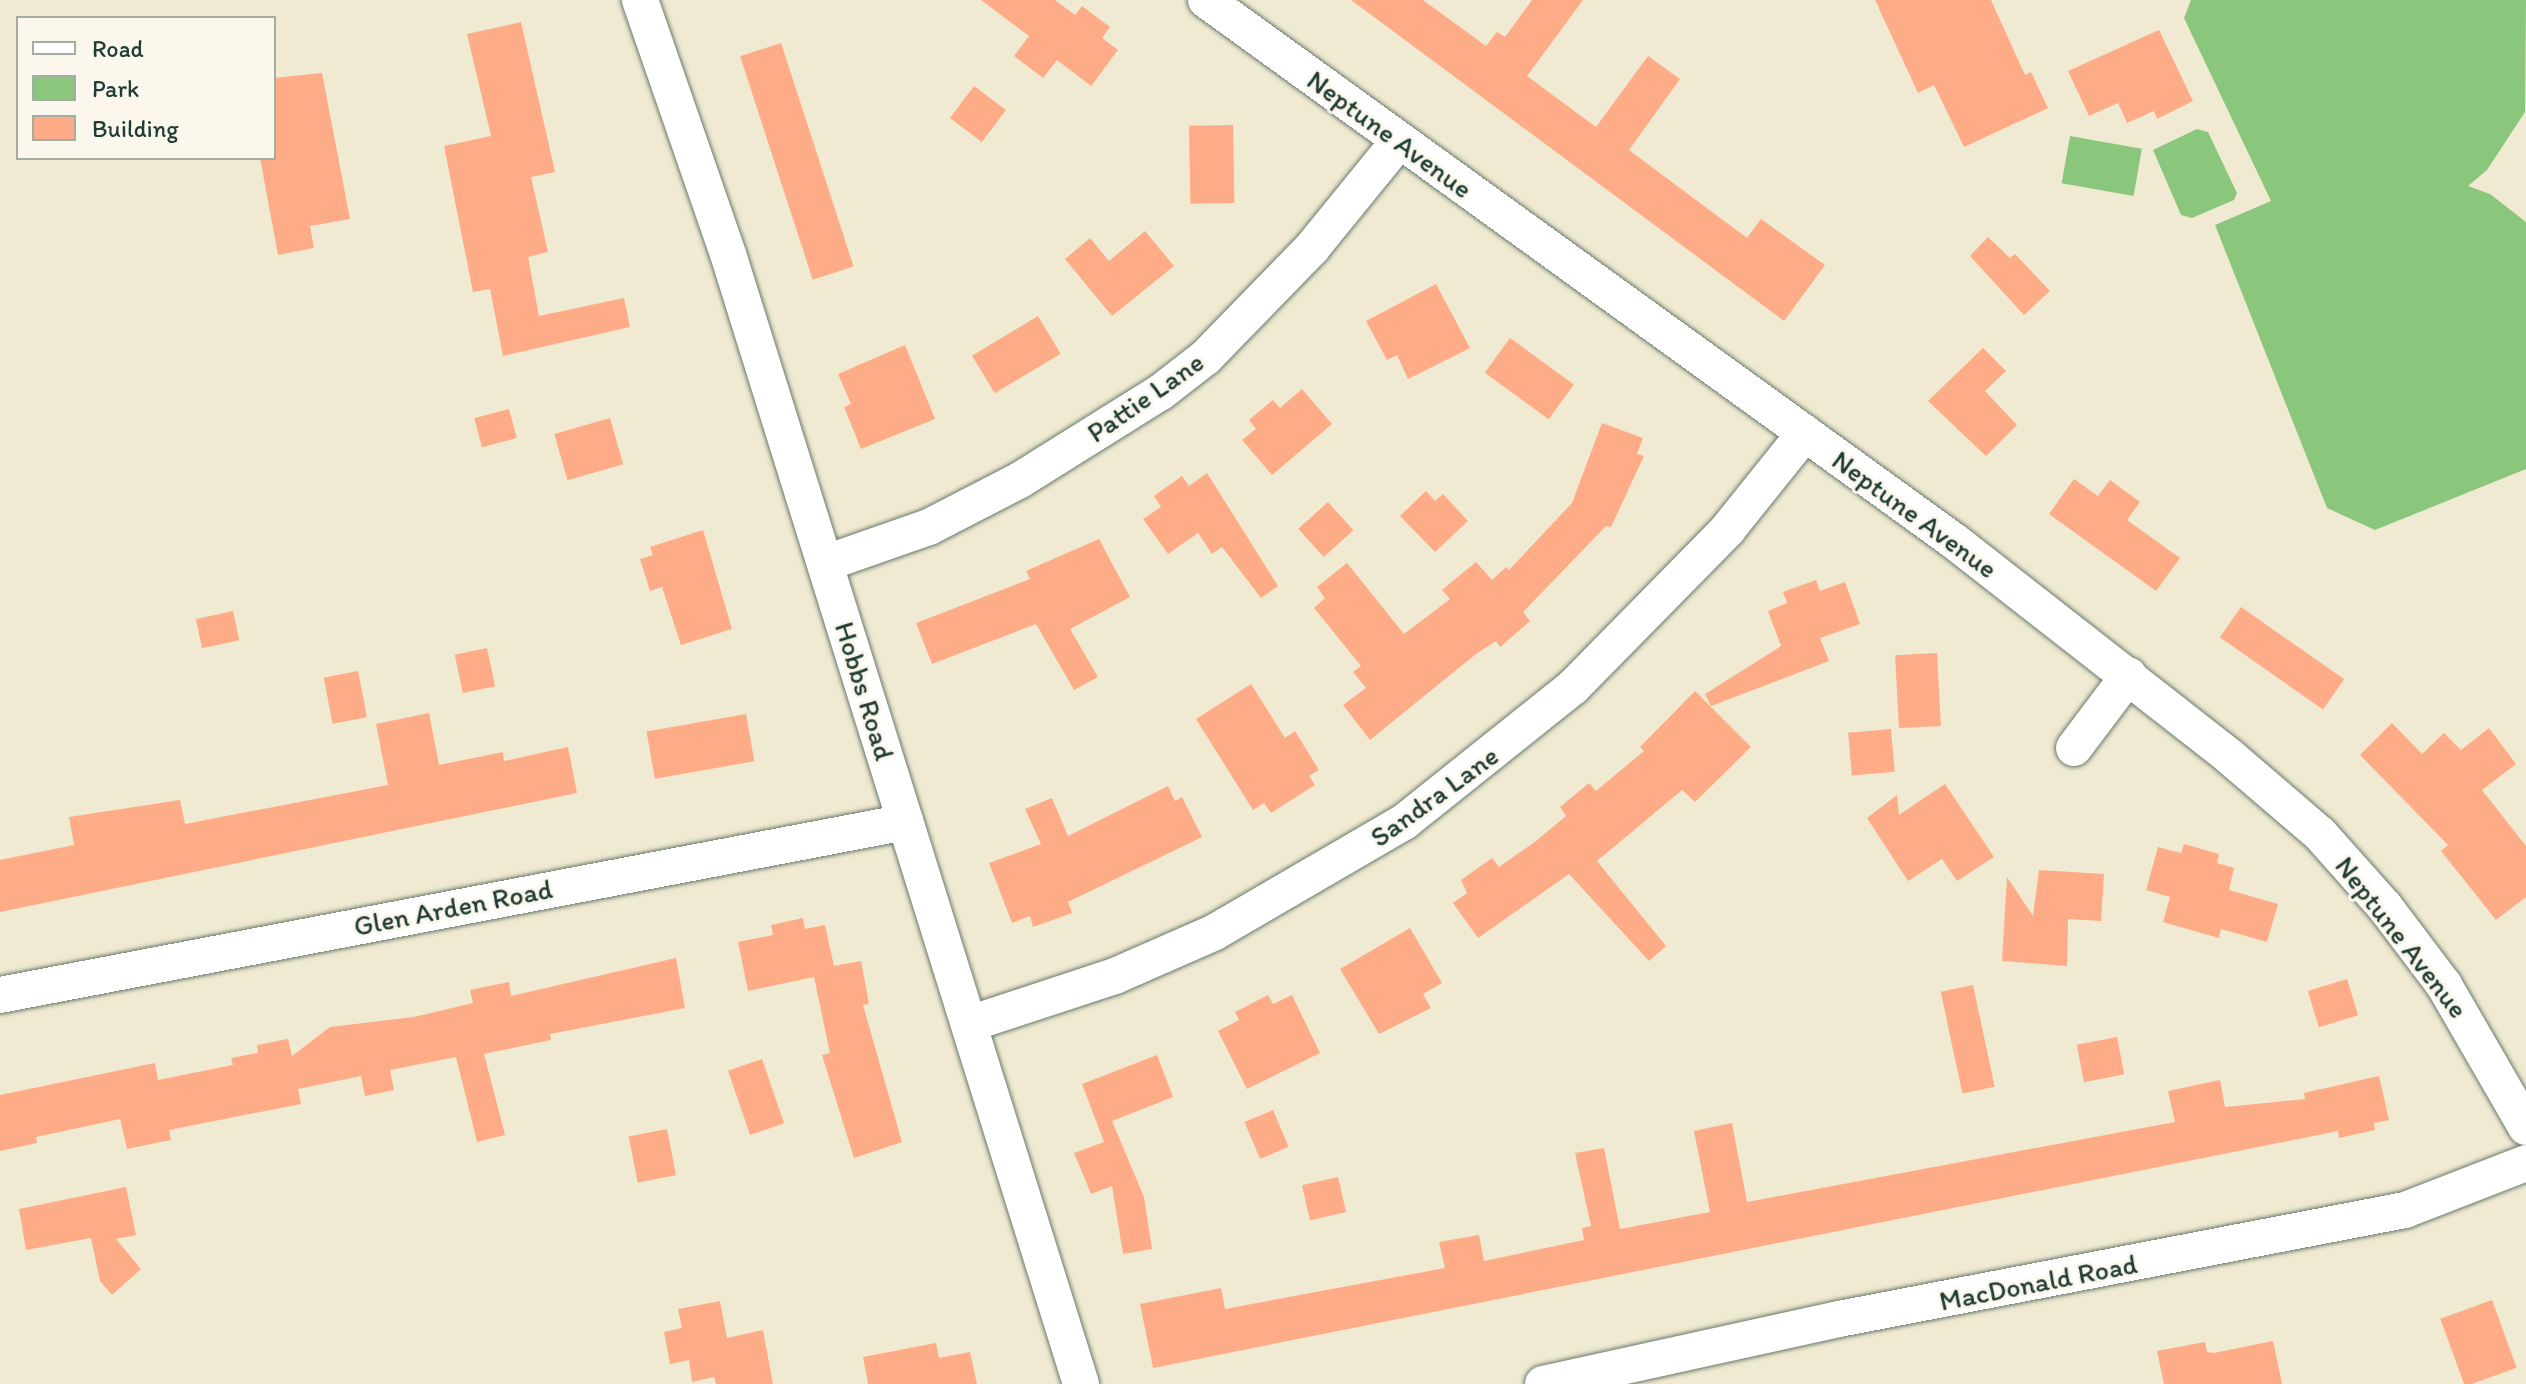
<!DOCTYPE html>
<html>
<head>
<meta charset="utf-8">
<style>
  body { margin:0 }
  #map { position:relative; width:2526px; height:1384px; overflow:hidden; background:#f0ead2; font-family:Itim,sans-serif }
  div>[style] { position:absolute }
  .green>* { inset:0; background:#8ac77d; transform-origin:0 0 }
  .building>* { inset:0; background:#feac87; transform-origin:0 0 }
  .roads { filter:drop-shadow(0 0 2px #687a6b) drop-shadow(0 0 2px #687a6b) }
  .street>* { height:36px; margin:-18px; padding:0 18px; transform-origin:18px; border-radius:18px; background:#fff }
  span { translate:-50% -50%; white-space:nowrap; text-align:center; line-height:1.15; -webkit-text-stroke:6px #fbf7ec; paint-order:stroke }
  .street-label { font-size:28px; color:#1f3d34 }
  .legend { position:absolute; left:16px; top:16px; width:260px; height:144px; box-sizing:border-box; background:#fbf7ec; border:2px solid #a3ada2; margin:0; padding:10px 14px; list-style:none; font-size:24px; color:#1f3d34 }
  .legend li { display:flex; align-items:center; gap:16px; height:40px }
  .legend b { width:40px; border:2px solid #a3ada2 }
</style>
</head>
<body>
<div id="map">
  <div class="green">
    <div style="clip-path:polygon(2191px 0,2526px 0,2525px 112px,2487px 170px,2468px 186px,2490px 194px,2526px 222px,2526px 469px,2375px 530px,2327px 508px,2215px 225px,2271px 201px,2184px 18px)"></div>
    <div style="clip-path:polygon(2197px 129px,2208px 132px,2237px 193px,2234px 200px,2192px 218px,2181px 215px,2153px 150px)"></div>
    <div style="left:2070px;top:136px;width:73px;height:48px;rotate:10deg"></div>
  </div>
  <div class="building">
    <div style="clip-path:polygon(981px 0,1055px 0,1075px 15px,1082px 6px,1110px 27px,1102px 38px,1118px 50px,1091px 86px,1057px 60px,1043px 78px,1014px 56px,1029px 36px)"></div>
    <div style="clip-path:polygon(1351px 0,1423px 0,1486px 46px,1497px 32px,1505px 37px,1532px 0,1583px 0,1527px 76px,1596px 127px,1648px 56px,1680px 79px,1629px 150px,1747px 238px,1761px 219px,1825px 265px,1784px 321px)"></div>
    <div style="clip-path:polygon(1875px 0,1991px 0,2025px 75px,2031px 72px,2048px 108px,1964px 147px,1934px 85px,1918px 93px)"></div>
    <div style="clip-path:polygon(521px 22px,555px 172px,531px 177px,548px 252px,528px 257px,539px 316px,624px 298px,630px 327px,503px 356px,490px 289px,473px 292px,444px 146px,491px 136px,467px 34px)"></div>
    <div style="clip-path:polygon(2159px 30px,2193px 101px,2157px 119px,2154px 111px,2127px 123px,2118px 103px,2089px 116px,2068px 71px)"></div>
    <div style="left:781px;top:43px;width:235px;height:43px;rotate:72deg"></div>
    <div style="clip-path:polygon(322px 73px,350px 219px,310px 226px,314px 248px,278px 255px,260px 158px,274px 158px,274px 78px)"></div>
    <div style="left:974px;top:86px;width:40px;height:40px;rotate:37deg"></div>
    <div style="left:1233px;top:125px;width:78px;height:44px;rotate:89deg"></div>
    <div style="clip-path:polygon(1145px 231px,1174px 266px,1112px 316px,1065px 259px,1090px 238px,1109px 261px)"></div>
    <div style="clip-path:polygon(1988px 237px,2010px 258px,2015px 254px,2050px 291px,2024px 315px,1970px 256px)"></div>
    <div style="clip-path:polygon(1436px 284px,1470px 348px,1408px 379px,1397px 355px,1387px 360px,1366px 321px)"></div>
    <div style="left:1038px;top:316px;width:44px;height:77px;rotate:59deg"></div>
    <div style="left:1510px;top:338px;width:79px;height:43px;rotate:36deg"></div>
    <div style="clip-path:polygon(905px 345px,935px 419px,861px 449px,844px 407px,851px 404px,838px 374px)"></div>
    <div style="clip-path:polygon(1983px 348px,2006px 371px,1985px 391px,2017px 425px,1986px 456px,1928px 401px)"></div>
    <div style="clip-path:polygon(1302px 389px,1332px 424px,1272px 475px,1242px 440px,1256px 429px,1249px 420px,1273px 400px,1280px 408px)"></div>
    <div style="left:509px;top:409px;width:30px;height:36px;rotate:75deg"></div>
    <div style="left:610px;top:418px;width:48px;height:58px;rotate:74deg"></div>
    <div style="clip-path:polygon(1602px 423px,1643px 438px,1637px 454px,1644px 456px,1611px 527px,1606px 526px,1523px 612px,1530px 621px,1500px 647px,1496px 641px,1476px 654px,1370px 740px,1343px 705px,1366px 688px,1353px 672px,1361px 666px,1314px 608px,1325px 598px,1317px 587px,1347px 563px,1404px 634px,1450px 599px,1442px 590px,1476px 562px,1492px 580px,1506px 567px,1509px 570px,1572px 503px)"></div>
    <div style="clip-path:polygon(1207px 473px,1278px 586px,1261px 598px,1222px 547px,1212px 554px,1198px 533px,1168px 554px,1143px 519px,1161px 507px,1154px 496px,1182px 476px,1189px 486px)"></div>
    <div style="clip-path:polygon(2074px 479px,2098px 496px,2110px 480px,2140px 502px,2127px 520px,2180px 558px,2156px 591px,2049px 514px)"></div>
    <div style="clip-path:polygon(1426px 491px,1435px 501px,1443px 494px,1468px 521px,1435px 552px,1400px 516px)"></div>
    <div style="left:1328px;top:502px;width:38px;height:40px;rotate:48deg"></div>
    <div style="clip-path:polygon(703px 530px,732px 629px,681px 645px,662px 587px,650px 591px,640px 559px,653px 555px,650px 547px)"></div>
    <div style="clip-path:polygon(1099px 539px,1130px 597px,1070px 629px,1098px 677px,1074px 690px,1036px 624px,932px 664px,916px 623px,1030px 579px,1026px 571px)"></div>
    <div style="clip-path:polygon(1816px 580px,1820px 591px,1845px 582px,1860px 624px,1820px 638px,1829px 661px,1711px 706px,1705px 694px,1781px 646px,1768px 611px,1787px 603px,1783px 592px)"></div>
    <div style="left:2241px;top:607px;width:126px;height:37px;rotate:35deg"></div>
    <div style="left:233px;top:611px;width:30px;height:38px;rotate:78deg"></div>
    <div style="left:487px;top:648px;width:39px;height:33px;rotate:78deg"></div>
    <div style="left:1937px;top:653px;width:73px;height:42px;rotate:87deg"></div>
    <div style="left:358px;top:671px;width:47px;height:35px;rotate:79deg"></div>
    <div style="clip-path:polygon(1251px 684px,1285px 738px,1295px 731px,1319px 770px,1309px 776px,1315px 785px,1271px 813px,1264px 803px,1253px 810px,1196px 719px)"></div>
    <div style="clip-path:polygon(1695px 691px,1751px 747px,1695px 802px,1682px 790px,1597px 861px,1666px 946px,1649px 961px,1569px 874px,1478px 938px,1453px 903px,1467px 893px,1461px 880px,1492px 858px,1499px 867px,1536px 841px,1566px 816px,1560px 807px,1589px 783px,1596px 791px,1644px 751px,1640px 747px)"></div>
    <div style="clip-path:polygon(429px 713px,439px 765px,503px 752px,504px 761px,568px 747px,577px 793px,0 912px,0 860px,74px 845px,69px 817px,180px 800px,185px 824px,388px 785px,376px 724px)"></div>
    <div style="left:746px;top:714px;width:48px;height:101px;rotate:80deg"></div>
    <div style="clip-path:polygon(2392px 723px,2422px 754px,2444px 733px,2461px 750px,2489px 728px,2516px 764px,2482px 790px,2526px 846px,2526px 897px,2496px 920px,2441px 851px,2448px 845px,2360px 755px)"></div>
    <div style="left:1891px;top:729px;width:43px;height:43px;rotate:85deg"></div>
    <div style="clip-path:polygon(1945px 784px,1994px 857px,1957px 881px,1942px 859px,1908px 881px,1867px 818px,1897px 795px,1899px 815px)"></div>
    <div style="clip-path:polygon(1168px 786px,1175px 801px,1182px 797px,1202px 837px,1068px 902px,1072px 913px,1033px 927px,1030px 916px,1012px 923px,989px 863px,1041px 844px,1025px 809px,1052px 798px,1068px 836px)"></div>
    <div style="clip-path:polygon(2184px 844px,2219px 854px,2217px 863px,2234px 868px,2229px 890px,2278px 904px,2267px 942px,2221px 929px,2219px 938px,2163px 922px,2170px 897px,2146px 890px,2158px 847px,2181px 853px)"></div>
    <div style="clip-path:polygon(2039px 870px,2104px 874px,2101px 921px,2068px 919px,2067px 966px,2002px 961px,2007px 877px,2033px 916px)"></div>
    <div style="clip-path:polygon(803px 918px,805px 929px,825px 925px,834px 966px,861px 961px,869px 1004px,863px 1005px,902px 1142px,854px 1158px,822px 1055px,830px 1053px,814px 977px,748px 991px,738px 942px,773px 935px,771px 925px)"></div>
    <div style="clip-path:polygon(1410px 928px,1442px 983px,1423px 994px,1431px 1008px,1379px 1034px,1340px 969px)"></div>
    <div style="clip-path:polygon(676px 958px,685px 1008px,550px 1034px,551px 1040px,484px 1054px,505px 1135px,477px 1142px,456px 1057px,390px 1070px,394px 1090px,365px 1096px,361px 1076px,298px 1089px,301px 1104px,169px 1130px,171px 1140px,127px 1149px,120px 1119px,36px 1137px,37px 1143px,0 1151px,0 1095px,155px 1063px,158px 1080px,233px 1065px,231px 1058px,258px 1053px,257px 1045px,288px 1039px,292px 1056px,330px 1027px,414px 1017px,473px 1003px,470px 990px,509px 982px,511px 996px)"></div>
    <div style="left:2347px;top:979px;width:38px;height:41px;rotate:73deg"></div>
    <div style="left:1973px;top:985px;width:104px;height:33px;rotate:78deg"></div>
    <div style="clip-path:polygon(1268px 995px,1273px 1004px,1292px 995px,1320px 1053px,1247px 1089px,1218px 1031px,1239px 1020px,1235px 1012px)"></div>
    <div style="left:2117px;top:1037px;width:38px;height:41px;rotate:79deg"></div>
    <div style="clip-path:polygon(1157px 1055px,1173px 1097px,1112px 1121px,1144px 1197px,1152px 1249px,1123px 1254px,1112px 1186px,1091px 1194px,1074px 1153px,1104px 1142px,1082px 1084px)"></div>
    <div style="left:762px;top:1059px;width:68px;height:36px;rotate:71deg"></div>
    <div style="clip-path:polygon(2379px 1076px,2389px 1120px,2374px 1123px,2375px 1130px,2339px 1138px,2338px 1131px,1153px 1368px,1140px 1304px,1221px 1288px,1225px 1309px,1445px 1268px,1439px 1242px,1479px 1235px,1484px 1261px,1584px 1240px,1582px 1228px,1591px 1226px,1575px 1153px,1604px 1148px,1620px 1229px,1710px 1212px,1694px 1131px,1732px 1123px,1747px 1202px,2175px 1122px,2168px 1091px,2220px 1080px,2225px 1107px,2305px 1099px,2304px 1093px)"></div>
    <div style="left:1273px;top:1110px;width:40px;height:31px;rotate:67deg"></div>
    <div style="left:667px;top:1129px;width:47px;height:39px;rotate:79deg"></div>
    <div style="left:1338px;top:1177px;width:36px;height:37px;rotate:77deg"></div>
    <div style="clip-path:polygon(126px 1187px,136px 1235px,116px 1239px,141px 1269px,112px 1295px,100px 1281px,91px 1238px,26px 1250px,19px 1209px)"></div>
    <div style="left:2492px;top:1300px;width:72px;height:55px;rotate:70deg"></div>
    <div style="clip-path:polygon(720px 1301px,727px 1338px,763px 1330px,773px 1384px,716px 1384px,714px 1377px,692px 1382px,689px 1360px,670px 1364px,664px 1332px,682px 1328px,678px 1309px)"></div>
    <div style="clip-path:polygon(2273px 1341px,2282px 1384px,2164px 1384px,2157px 1351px,2205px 1342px,2207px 1352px,2214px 1353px)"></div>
    <div style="clip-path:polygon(936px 1343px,939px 1358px,970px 1352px,977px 1384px,868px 1384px,863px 1357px)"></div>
  </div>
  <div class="roads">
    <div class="street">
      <div style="left:640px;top:0;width:269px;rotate:70.9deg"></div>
      <div style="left:728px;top:254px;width:1184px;rotate:72.65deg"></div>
      <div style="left:1206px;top:0;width:923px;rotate:35.88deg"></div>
      <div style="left:1954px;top:541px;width:349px;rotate:38deg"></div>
      <div style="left:2229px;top:756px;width:120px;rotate:40.6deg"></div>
      <div style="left:2320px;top:834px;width:98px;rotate:48.3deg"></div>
      <div style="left:2385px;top:907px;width:98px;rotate:52.9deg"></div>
      <div style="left:2444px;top:985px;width:164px;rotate:60deg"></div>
      <div style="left:826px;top:563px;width:109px;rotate:-19.3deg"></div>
      <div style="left:929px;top:527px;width:102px;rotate:-27.3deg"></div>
      <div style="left:1020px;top:480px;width:166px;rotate:-32deg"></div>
      <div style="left:1161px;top:392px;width:57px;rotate:-37.9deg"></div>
      <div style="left:1206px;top:357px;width:152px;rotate:-45.8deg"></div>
      <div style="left:1312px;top:248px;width:138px;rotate:-50.9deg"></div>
      <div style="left:2074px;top:748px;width:91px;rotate:-53deg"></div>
      <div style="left:0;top:995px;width:922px;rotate:-10.81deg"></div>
      <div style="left:969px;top:1024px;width:154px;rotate:-18.2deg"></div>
      <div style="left:1115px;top:976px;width:109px;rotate:-23.7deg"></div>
      <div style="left:1215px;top:932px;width:219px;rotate:-30.2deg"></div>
      <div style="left:1404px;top:822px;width:216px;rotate:-38.6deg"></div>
      <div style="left:1573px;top:687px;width:221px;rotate:-45.5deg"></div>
      <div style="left:1728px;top:529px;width:123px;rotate:-51.3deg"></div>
      <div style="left:1543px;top:1384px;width:303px;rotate:-12.4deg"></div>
      <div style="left:1839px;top:1319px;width:576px;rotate:-10.9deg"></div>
      <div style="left:2405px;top:1210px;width:130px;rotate:-21.2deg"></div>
    </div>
  </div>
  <div class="street-label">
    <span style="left:1390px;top:134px;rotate:36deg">Neptune Avenue</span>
    <span style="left:1145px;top:397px;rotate:-35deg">Pattie Lane</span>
    <span style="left:1915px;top:514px;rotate:36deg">Neptune Avenue</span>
    <span style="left:865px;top:691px;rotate:73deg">Hobbs Road</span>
    <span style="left:1434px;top:796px;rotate:-36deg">Sandra Lane</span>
    <span style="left:453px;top:907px;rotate:-11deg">Glen Arden Road</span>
    <span style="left:2402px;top:937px;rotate:52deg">Neptune Avenue</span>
    <span style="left:2038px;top:1282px;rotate:-11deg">MacDonald Road</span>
  </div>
  <ul class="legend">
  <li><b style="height:10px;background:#fff"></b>Road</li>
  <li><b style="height:22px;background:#8ac77d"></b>Park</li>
  <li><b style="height:22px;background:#feac87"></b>Building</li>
  </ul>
</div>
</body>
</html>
